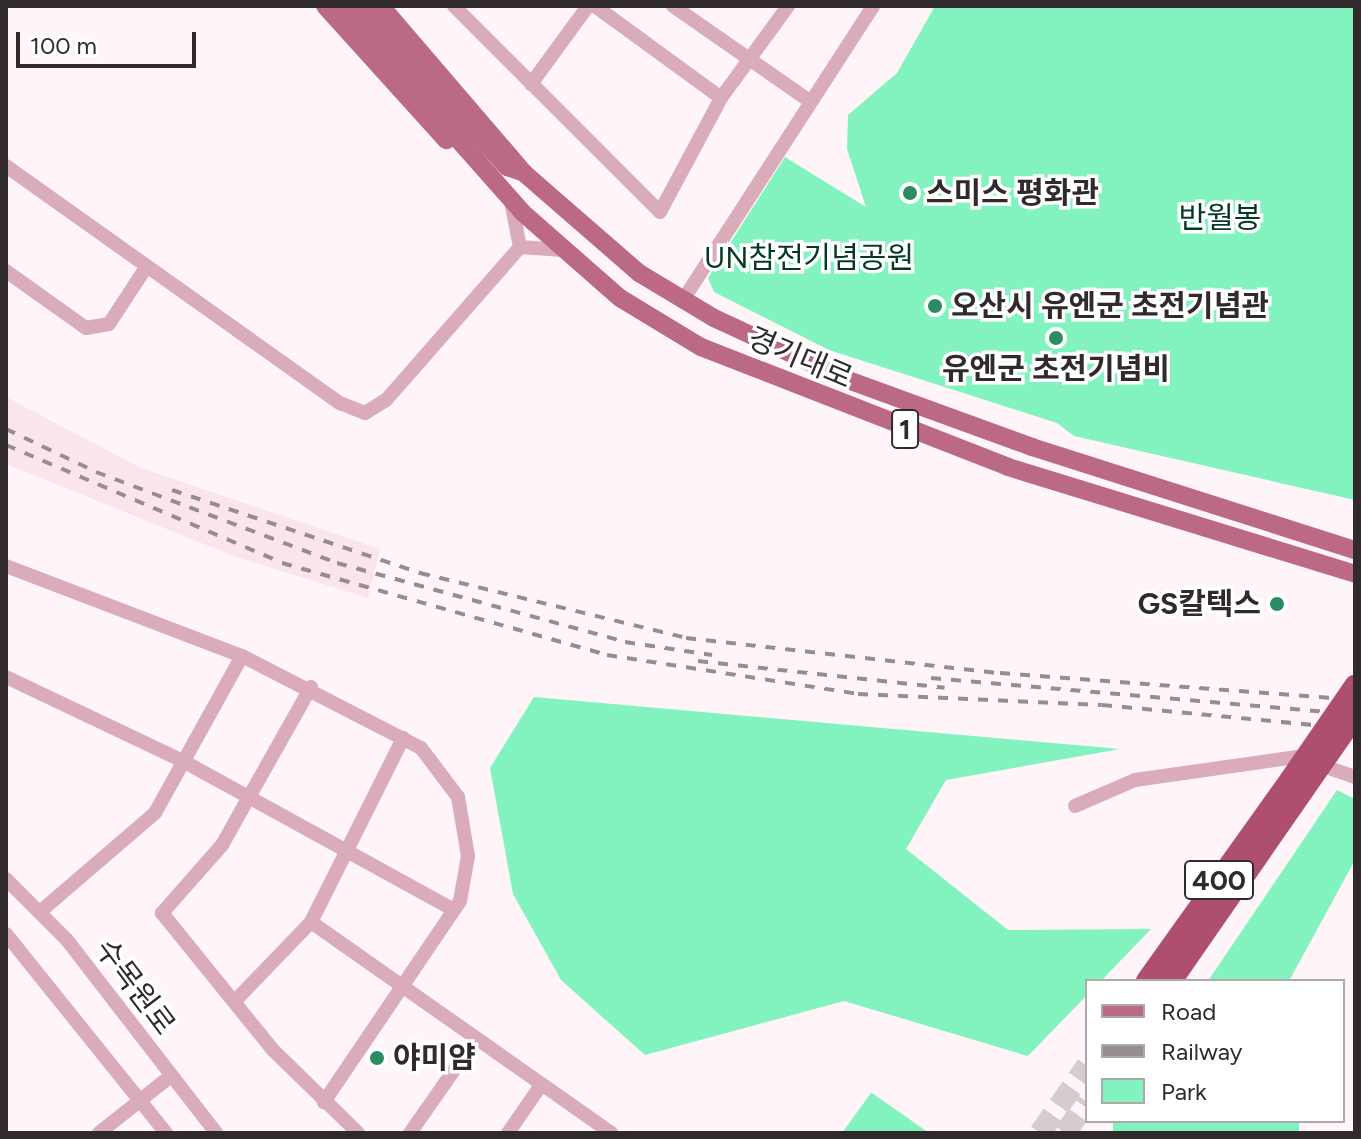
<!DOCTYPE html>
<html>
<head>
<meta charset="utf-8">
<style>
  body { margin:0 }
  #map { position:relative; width:1361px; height:1139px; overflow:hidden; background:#fff4f7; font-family:Figtree,"Noto Sans KR",sans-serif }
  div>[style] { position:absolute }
  .built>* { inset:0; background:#fae5ea }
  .green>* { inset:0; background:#82f3be; transform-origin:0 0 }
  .highway-tunnel>* { height:22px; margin-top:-11px; transform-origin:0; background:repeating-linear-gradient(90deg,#d6ccce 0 22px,transparent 0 33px) }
  .minor>* { height:14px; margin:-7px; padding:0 7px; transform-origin:7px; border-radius:7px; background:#daabb9 }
  .major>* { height:18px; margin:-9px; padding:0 9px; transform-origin:9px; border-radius:9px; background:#bb6985 }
  .highway>* { height:22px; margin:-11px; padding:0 11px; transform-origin:11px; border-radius:11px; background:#ae4f72 }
  .rail>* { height:4px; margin-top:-2px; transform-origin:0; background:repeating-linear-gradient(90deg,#968d8f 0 10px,transparent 0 20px) }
  .highway-bridge>* { height:22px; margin:-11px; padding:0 11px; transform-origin:11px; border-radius:11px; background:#ae4f72 }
  .dots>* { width:22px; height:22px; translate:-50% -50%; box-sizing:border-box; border:4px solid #fff; border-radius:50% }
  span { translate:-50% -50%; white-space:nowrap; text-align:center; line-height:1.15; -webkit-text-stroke:7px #fff; paint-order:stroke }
  .shield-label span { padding:2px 6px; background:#fff; border:2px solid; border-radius:6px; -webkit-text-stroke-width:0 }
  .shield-label { font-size:28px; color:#312a2c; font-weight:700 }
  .poi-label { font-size:30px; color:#312a2c; font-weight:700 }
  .left { translate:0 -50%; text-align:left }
  .right { translate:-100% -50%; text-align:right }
  .park-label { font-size:30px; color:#053925 }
  .street-label { font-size:30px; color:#312a2c }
  .frame { position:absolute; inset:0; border:8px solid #312a2c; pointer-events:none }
  .legend { position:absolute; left:1085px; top:979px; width:260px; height:144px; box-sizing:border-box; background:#fff; border:2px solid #adaaab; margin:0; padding:10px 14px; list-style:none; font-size:24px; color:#312a2c }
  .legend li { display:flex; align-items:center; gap:16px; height:40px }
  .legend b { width:40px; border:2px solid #adaaab }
  .scale { position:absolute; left:16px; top:32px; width:180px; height:36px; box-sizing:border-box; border:4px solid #312a2c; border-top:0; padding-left:10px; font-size:24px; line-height:28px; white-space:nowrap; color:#312a2c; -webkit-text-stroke:6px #fff; paint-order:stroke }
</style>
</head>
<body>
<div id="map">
  <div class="built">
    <div style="clip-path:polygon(6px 397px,141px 468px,380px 549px,368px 598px,236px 557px,6px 464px)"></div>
  </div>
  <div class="green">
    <div style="clip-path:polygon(935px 6px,1355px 6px,1355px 500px,1074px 436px,1057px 423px,829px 350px,714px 292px,708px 278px,785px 157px,866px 207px,847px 149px,848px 115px,897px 73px)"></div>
    <div style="clip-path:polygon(534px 697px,1120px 749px,946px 780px,906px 849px,1008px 930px,1151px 929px,1101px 981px,1087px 981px,1087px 995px,1028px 1056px,844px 1001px,645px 1055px,561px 980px,513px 894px,490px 768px)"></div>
    <div style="clip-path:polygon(1337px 790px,1355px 799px,1355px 860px,1289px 981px,1208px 981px)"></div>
    <div style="clip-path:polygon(871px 1093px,872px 1093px,929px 1133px,842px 1133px)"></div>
    <div style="left:1113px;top:1121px;width:186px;height:14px"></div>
  </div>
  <div class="highway-tunnel">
    <div style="left:1040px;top:1133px;width:82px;rotate:-55deg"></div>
    <div style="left:1065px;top:1133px;width:38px;rotate:-55deg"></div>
  </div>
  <div class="minor">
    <div style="left:454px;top:6px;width:291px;rotate:45deg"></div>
    <div style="left:660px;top:212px;width:129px;rotate:-61.8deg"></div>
    <div style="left:721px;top:98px;width:114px;rotate:-53.9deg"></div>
    <div style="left:595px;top:6px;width:156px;rotate:36.1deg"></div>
    <div style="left:673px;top:6px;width:168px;rotate:34.8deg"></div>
    <div style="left:531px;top:84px;width:97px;rotate:-53.8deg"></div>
    <div style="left:6px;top:166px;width:410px;rotate:35.4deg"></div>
    <div style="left:340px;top:403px;width:27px;rotate:22deg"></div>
    <div style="left:365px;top:413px;width:26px;rotate:-32deg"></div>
    <div style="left:387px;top:399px;width:202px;rotate:-48.8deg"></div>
    <div style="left:520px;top:247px;width:47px;rotate:-101.1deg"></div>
    <div style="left:520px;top:247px;width:43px;rotate:4deg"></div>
    <div style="left:6px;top:271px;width:98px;rotate:35.5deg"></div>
    <div style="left:86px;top:328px;width:23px;rotate:-10deg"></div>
    <div style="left:109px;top:324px;width:69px;rotate:-56.8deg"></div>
    <div style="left:683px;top:300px;width:350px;rotate:-57.1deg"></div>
    <div style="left:6px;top:566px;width:253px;rotate:20.9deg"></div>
    <div style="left:242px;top:656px;width:179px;rotate:119deg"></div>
    <div style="left:155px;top:813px;width:150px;rotate:139.3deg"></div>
    <div style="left:242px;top:656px;width:201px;rotate:27.2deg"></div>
    <div style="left:421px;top:748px;width:61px;rotate:52.9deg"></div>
    <div style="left:458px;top:797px;width:60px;rotate:80.4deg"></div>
    <div style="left:468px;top:856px;width:46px;rotate:100.1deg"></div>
    <div style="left:460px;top:901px;width:243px;rotate:124.1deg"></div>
    <div style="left:6px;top:677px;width:196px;rotate:25.4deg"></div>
    <div style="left:183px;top:761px;width:309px;rotate:28.8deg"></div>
    <div style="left:311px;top:687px;width:181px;rotate:119.4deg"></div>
    <div style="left:222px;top:845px;width:91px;rotate:131.4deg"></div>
    <div style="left:162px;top:913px;width:175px;rotate:51deg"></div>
    <div style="left:272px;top:1049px;width:120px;rotate:44.3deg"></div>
    <div style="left:1075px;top:806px;width:65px;rotate:-23.4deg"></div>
    <div style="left:1135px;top:780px;width:164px;rotate:-8.1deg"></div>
    <div style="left:1297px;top:757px;width:61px;rotate:19deg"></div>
    <div style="left:6px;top:879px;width:86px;rotate:45deg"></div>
    <div style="left:67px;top:940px;width:244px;rotate:52.3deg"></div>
    <div style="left:311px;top:922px;width:367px;rotate:35.1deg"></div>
    <div style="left:6px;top:934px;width:255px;rotate:51.2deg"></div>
    <div style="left:235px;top:1001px;width:110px;rotate:-46.1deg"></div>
    <div style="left:311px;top:922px;width:206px;rotate:-63.4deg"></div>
    <div style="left:99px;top:1133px;width:92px;rotate:-38.4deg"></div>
    <div style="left:410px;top:1133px;width:113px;rotate:-55deg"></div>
    <div style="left:508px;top:1133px;width:58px;rotate:-55.5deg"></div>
  </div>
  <div class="major">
    <div style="left:325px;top:6px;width:181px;rotate:47.9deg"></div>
    <div style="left:340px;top:6px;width:275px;rotate:48.5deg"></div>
    <div style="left:522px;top:212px;width:130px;rotate:41.3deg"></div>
    <div style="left:620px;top:298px;width:95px;rotate:31.2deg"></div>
    <div style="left:701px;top:347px;width:330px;rotate:21.3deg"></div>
    <div style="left:1008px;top:467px;width:363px;rotate:17.1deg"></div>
    <div style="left:359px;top:6px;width:219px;rotate:47.4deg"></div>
    <div style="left:507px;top:167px;width:18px;rotate:19deg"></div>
    <div style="left:524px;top:173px;width:152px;rotate:41deg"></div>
    <div style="left:639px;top:273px;width:87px;rotate:31deg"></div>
    <div style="left:714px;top:318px;width:148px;rotate:24.8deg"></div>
    <div style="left:848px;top:380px;width:196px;rotate:20deg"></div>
    <div style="left:1032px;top:447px;width:339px;rotate:17.7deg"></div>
    <div style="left:381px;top:6px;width:220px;rotate:49.4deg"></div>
  </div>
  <div class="highway">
    <div style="left:1147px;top:981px;width:248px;rotate:-54.5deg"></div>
    <div style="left:1171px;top:981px;width:234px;rotate:-55.3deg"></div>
  </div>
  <div class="rail">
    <div style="left:6px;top:429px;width:100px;rotate:25.5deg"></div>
    <div style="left:96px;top:472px;width:258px;rotate:20.7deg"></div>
    <div style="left:337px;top:563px;width:299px;rotate:15.3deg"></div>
    <div style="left:625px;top:642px;width:88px;rotate:8.5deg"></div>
    <div style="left:6px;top:445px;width:300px;rotate:23.1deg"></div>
    <div style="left:282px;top:563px;width:338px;rotate:15.8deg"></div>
    <div style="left:607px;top:655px;width:254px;rotate:8.8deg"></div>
    <div style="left:858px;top:694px;width:244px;rotate:2.6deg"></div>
    <div style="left:1102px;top:705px;width:254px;rotate:5.4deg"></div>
    <div style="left:172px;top:490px;width:262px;rotate:18.5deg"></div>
    <div style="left:420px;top:573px;width:274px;rotate:13.7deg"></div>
    <div style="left:686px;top:638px;width:316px;rotate:6.4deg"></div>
    <div style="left:1000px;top:673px;width:356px;rotate:4.3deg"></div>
    <div style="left:698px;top:661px;width:248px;rotate:6.2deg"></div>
    <div style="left:931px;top:678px;width:426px;rotate:4.9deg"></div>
  </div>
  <div class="highway-bridge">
    <div style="left:1291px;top:779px;width:113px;rotate:-55.5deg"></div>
    <div style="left:1304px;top:789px;width:89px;rotate:-55.1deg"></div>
  </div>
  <div class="dots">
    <div style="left:910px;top:193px;background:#2b8b63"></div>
    <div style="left:935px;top:306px;background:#2b8b63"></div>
    <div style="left:1056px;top:338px;background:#2b8b63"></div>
    <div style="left:1277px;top:604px;background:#2b8b63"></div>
    <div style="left:377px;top:1058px;background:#2b8b63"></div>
  </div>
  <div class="shield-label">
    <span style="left:905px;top:429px">1</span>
    <span style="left:1219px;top:880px">400</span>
  </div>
  <div class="poi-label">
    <span class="left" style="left:926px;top:193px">스미스 평화관</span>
    <span class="left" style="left:951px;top:306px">오산시 유엔군 초전기념관</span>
    <span style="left:1056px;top:369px">유엔군 초전기념비</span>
    <span class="right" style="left:1261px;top:604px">GS칼텍스</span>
    <span class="left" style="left:393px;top:1058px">야미얌</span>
  </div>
  <div class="park-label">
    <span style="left:1220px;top:218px">반월봉</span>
    <span style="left:809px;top:258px">UN참전기념공원</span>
  </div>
  <div class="street-label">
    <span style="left:800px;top:358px;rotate:23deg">경기대로</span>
    <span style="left:135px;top:987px;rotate:53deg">수목원로</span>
  </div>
  <div class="frame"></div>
  <ul class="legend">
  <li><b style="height:10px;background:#bb6985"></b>Road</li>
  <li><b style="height:10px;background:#968d8f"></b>Railway</li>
  <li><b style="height:22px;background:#82f3be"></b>Park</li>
  </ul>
  <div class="scale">100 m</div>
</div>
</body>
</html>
